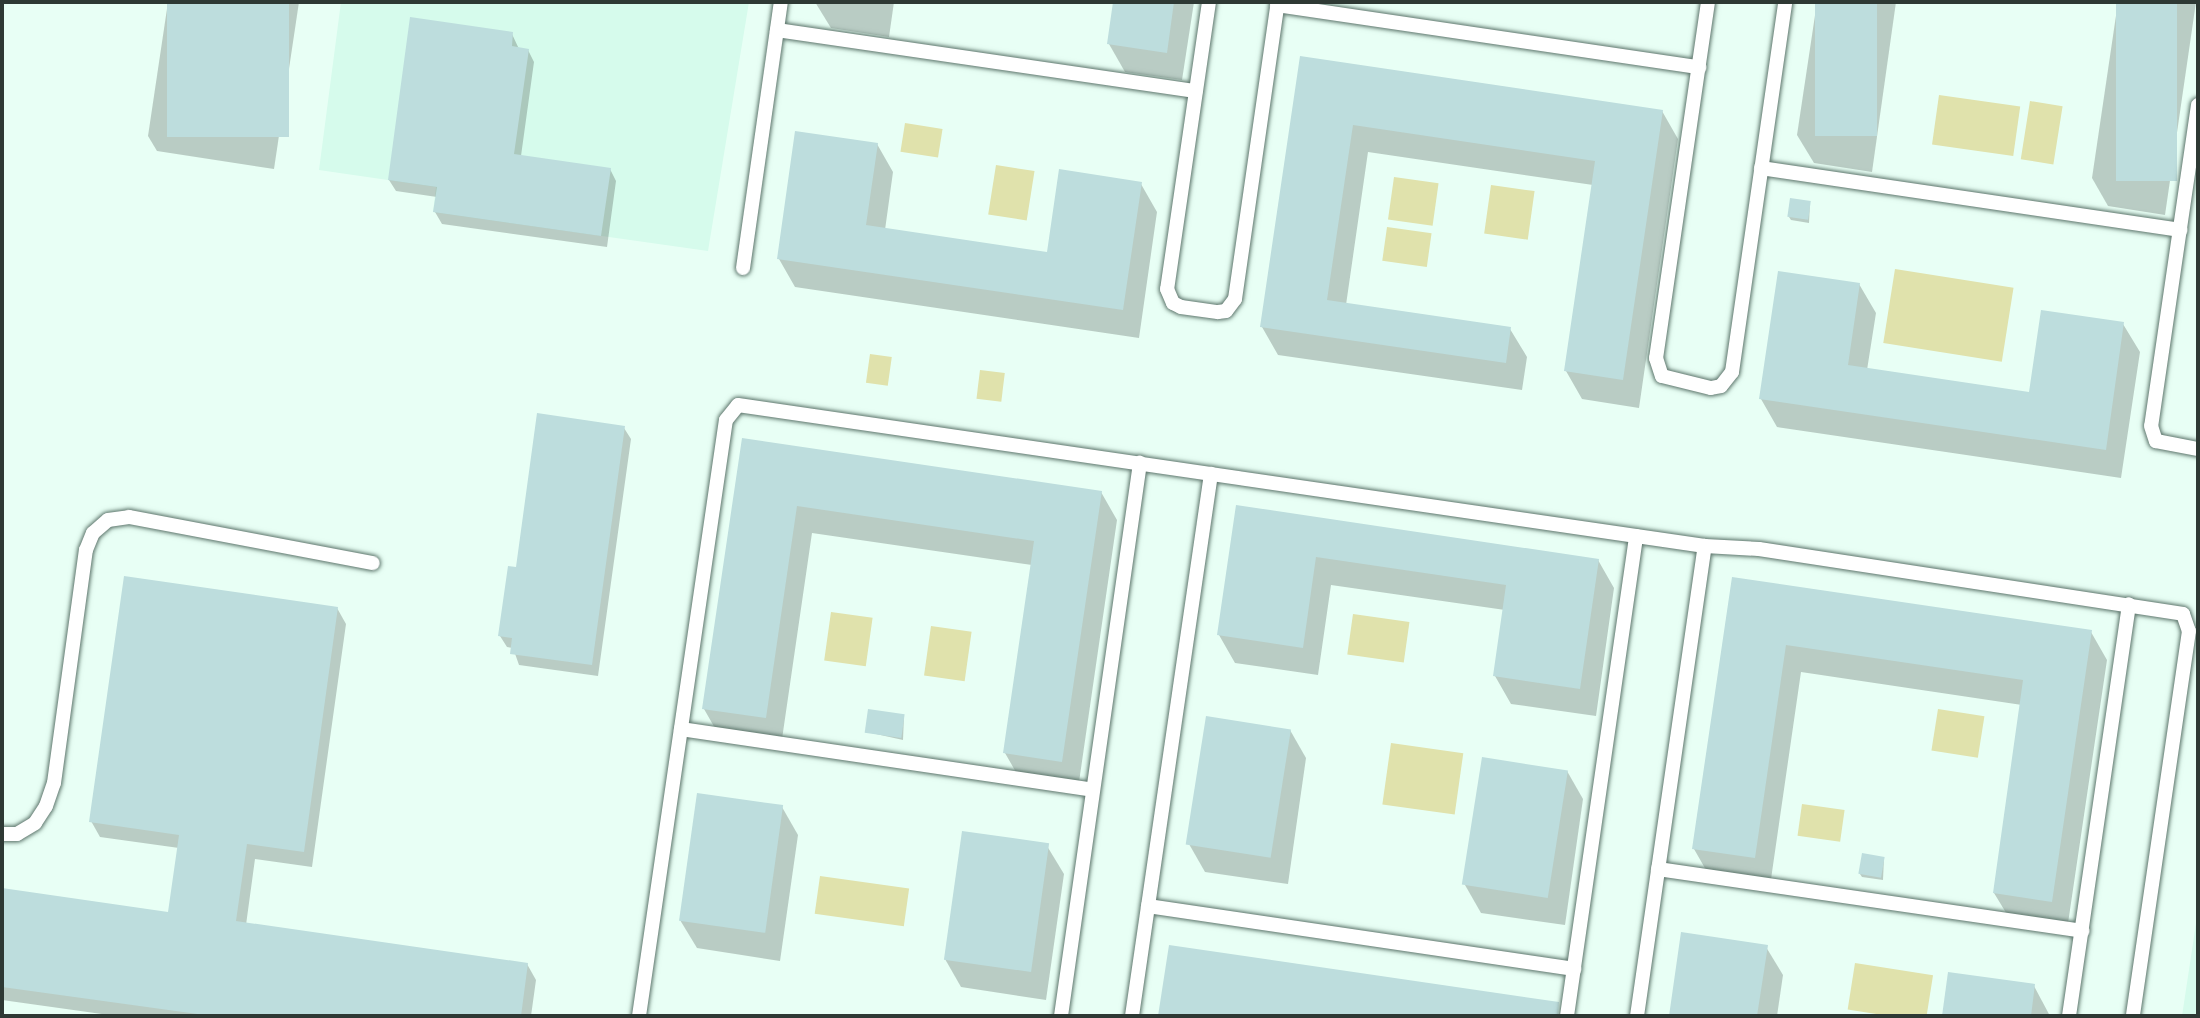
<!DOCTYPE html>
<html>
<head>
<meta charset="utf-8">
<style>
  body { margin:0 }
  #map { position:relative; width:2200px; height:1018px; overflow:hidden; background:#e8fff5; font-family:"Source Sans 3",sans-serif }
  div>[style] { position:absolute }
  .built>* { inset:0; background:#d6fbec }
  .green>* { inset:0; background:#e0e2ac; transform-origin:0 0 }
  .shadow>* { inset:0; background:#0003 }
  .building>* { inset:0; background:#bddddd; transform-origin:0 0 }
  .roads { filter:drop-shadow(0 0 2px #5d766c) drop-shadow(0 0 2px #5d766c) }
  .service>* { height:14px; margin:-7px; padding:0 7px; transform-origin:7px; border-radius:7px; background:#fff }
  span { translate:-50% -50%; white-space:nowrap; text-align:center; line-height:1.15; -webkit-text-stroke:7px #fff; paint-order:stroke }
  .frame { position:absolute; inset:0; border:4px solid #2e3934; pointer-events:none }
</style>
</head>
<body>
<div id="map">
  <div class="built">
    <div style="clip-path:polygon(341px 2px,749px 2px,708px 251px,433px 212px,436px 187px,319px 170px)"></div>
    <div style="clip-path:polygon(2198px 910px,2198px 1016px,2182px 1016px)"></div>
  </div>
  <div class="green">
    <div style="left:1939px;top:95px;width:82px;height:50px;rotate:8deg"></div>
    <div style="left:2030px;top:101px;width:33px;height:59px;rotate:9deg"></div>
    <div style="left:905px;top:123px;width:38px;height:29px;rotate:9deg"></div>
    <div style="left:996px;top:165px;width:39px;height:50px;rotate:9deg"></div>
    <div style="left:1394px;top:177px;width:45px;height:43px;rotate:8deg"></div>
    <div style="left:1491px;top:185px;width:44px;height:49px;rotate:8deg"></div>
    <div style="left:1387px;top:227px;width:45px;height:34px;rotate:8deg"></div>
    <div style="left:1895px;top:269px;width:120px;height:75px;rotate:9deg"></div>
    <div style="left:870px;top:354px;width:22px;height:29px;rotate:8deg"></div>
    <div style="left:980px;top:370px;width:25px;height:29px;rotate:7deg"></div>
    <div style="left:831px;top:612px;width:42px;height:49px;rotate:8deg"></div>
    <div style="left:1353px;top:614px;width:57px;height:41px;rotate:8deg"></div>
    <div style="left:931px;top:626px;width:41px;height:50px;rotate:8deg"></div>
    <div style="left:1938px;top:709px;width:47px;height:42px;rotate:9deg"></div>
    <div style="left:1391px;top:743px;width:73px;height:62px;rotate:8deg"></div>
    <div style="left:1802px;top:804px;width:43px;height:32px;rotate:8deg"></div>
    <div style="left:820px;top:876px;width:90px;height:38px;rotate:8deg"></div>
    <div style="left:1855px;top:963px;width:79px;height:47px;rotate:9deg"></div>
  </div>
  <div class="shadow">
    <div style="clip-path:polygon(168px 2px,299px 2px,274px 169px,157px 151px,148px 136px)"></div>
    <div style="clip-path:polygon(815px 2px,894px 2px,889px 37px,831px 28px)"></div>
    <div style="clip-path:polygon(1115px 2px,1194px 2px,1182px 80px,1125px 72px,1109px 44px)"></div>
    <div style="clip-path:polygon(1817px 2px,1896px 2px,1872px 172px,1814px 163px,1797px 135px)"></div>
    <div style="clip-path:polygon(2118px 2px,2196px 2px,2165px 215px,2108px 206px,2092px 178px)"></div>
    <div style="clip-path:polygon(512px 34px,519px 49px,528px 50px,534px 62px,521px 156px,610px 169px,616px 181px,607px 247px,442px 224px,435px 212px,437px 197px,396px 191px,389px 180px)"></div>
    <div style="clip-path:polygon(1301px 58px,1662px 111px,1678px 139px,1639px 408px,1582px 399px,1566px 371px,1593px 185px,1368px 152px,1346px 305px,1510px 329px,1527px 357px,1522px 390px,1278px 355px,1262px 327px)"></div>
    <div style="clip-path:polygon(877px 144px,893px 172px,885px 230px,1048px 254px,1141px 184px,1157px 212px,1139px 338px,795px 287px,779px 259px)"></div>
    <div style="clip-path:polygon(1810px 203px,1809px 223px,1791px 220px,1789px 217px)"></div>
    <div style="clip-path:polygon(1859px 284px,1876px 313px,1867px 370px,2030px 394px,2123px 324px,2140px 352px,2121px 478px,1777px 427px,1761px 399px)"></div>
    <div style="clip-path:polygon(624px 428px,631px 439px,598px 676px,519px 665px,513px 648px,507px 647px,500px 636px,517px 569px)"></div>
    <div style="clip-path:polygon(743px 440px,1101px 492px,1117px 520px,1078px 789px,1021px 781px,1005px 753px,1032px 565px,812px 533px,781px 746px,720px 737px,704px 709px)"></div>
    <div style="clip-path:polygon(1238px 507px,1598px 560px,1614px 588px,1596px 716px,1511px 704px,1495px 676px,1505px 610px,1331px 585px,1318px 675px,1235px 663px,1219px 635px)"></div>
    <div style="clip-path:polygon(1733px 579px,2091px 632px,2107px 660px,2067px 930px,2011px 921px,1994px 893px,2022px 705px,1801px 672px,1770px 886px,1710px 877px,1694px 849px)"></div>
    <div style="clip-path:polygon(337px 608px,346px 624px,312px 867px,255px 859px,246px 925px,527px 964px,536px 980px,531px 1016px,116px 1016px,2px 1000px,2px 890px,170px 914px,179px 848px,100px 837px,91px 821px)"></div>
    <div style="clip-path:polygon(904px 716px,903px 740px,867px 732px)"></div>
    <div style="clip-path:polygon(1290px 730px,1306px 758px,1288px 884px,1205px 872px,1189px 844px)"></div>
    <div style="clip-path:polygon(1567px 771px,1583px 799px,1565px 925px,1481px 913px,1465px 885px)"></div>
    <div style="clip-path:polygon(782px 807px,798px 835px,780px 961px,697px 948px,680px 920px)"></div>
    <div style="clip-path:polygon(1047px 846px,1064px 874px,1046px 1000px,961px 987px,945px 959px)"></div>
    <div style="clip-path:polygon(1884px 858px,1883px 880px,1862px 877px,1860px 874px)"></div>
    <div style="clip-path:polygon(1682px 934px,1766px 947px,1783px 975px,1777px 1016px,1670px 1016px)"></div>
    <div style="clip-path:polygon(1170px 947px,1531px 1000px,1540px 1016px,1160px 1016px)"></div>
    <div style="clip-path:polygon(1950px 974px,2034px 986px,2050px 1016px,1944px 1016px)"></div>
  </div>
  <div class="building">
    <div style="left:167px;top:2px;width:122px;height:135px"></div>
    <div style="clip-path:polygon(1113px 2px,1174px 2px,1167px 53px,1107px 44px)"></div>
    <div style="left:1815px;top:2px;width:62px;height:134px"></div>
    <div style="left:2116px;top:2px;width:61px;height:179px"></div>
    <div style="clip-path:polygon(410px 17px,513px 32px,512px 46px,529px 49px,514px 154px,611px 168px,601px 236px,433px 212px,437px 187px,388px 180px)"></div>
    <div style="clip-path:polygon(1300px 56px,1663px 110px,1623px 380px,1564px 371px,1595px 161px,1353px 125px,1327px 300px,1511px 327px,1506px 363px,1260px 327px)"></div>
    <div style="clip-path:polygon(795px 131px,878px 143px,866px 225px,1047px 252px,1059px 169px,1142px 182px,1123px 310px,777px 259px)"></div>
    <div style="left:1790px;top:198px;width:21px;height:19px;rotate:8deg"></div>
    <div style="clip-path:polygon(1778px 271px,1860px 283px,1848px 365px,2029px 392px,2041px 310px,2124px 322px,2106px 450px,1759px 399px)"></div>
    <div style="clip-path:polygon(537px 413px,625px 426px,592px 665px,510px 654px,512px 638px,498px 636px,508px 566px,516px 567px)"></div>
    <div style="clip-path:polygon(742px 438px,1102px 491px,1062px 762px,1003px 753px,1034px 541px,797px 506px,766px 718px,702px 709px)"></div>
    <div style="clip-path:polygon(1236px 505px,1599px 559px,1580px 689px,1493px 676px,1506px 585px,1316px 557px,1303px 648px,1217px 635px)"></div>
    <div style="clip-path:polygon(124px 576px,338px 607px,304px 852px,247px 844px,236px 921px,528px 963px,521px 1016px,212px 1016px,2px 987px,2px 888px,168px 912px,179px 835px,89px 822px)"></div>
    <div style="clip-path:polygon(1732px 577px,2092px 630px,2052px 902px,1993px 893px,2023px 680px,1786px 645px,1755px 858px,1692px 849px)"></div>
    <div style="left:868px;top:709px;width:37px;height:24px;rotate:8deg"></div>
    <div style="left:1206px;top:716px;width:86px;height:130px;rotate:9deg"></div>
    <div style="left:1482px;top:757px;width:87px;height:129px;rotate:9deg"></div>
    <div style="left:697px;top:793px;width:87px;height:129px;rotate:8deg"></div>
    <div style="left:962px;top:831px;width:88px;height:130px;rotate:8deg"></div>
    <div style="left:1862px;top:853px;width:23px;height:21px;rotate:10deg"></div>
    <div style="clip-path:polygon(1681px 932px,1768px 945px,1757px 1016px,1669px 1016px)"></div>
    <div style="clip-path:polygon(1169px 945px,1559px 1002px,1558px 1016px,1158px 1016px)"></div>
    <div style="clip-path:polygon(1948px 972px,2035px 984px,2031px 1016px,1942px 1016px)"></div>
  </div>
  <div class="roads">
    <div class="service">
      <div style="left:1209px;top:2px;width:290px;rotate:98.3deg"></div>
      <div style="left:1167px;top:289px;width:15px;rotate:67deg"></div>
      <div style="left:1173px;top:303px;width:9px;rotate:27deg"></div>
      <div style="left:1181px;top:307px;width:37px;rotate:8deg"></div>
      <div style="left:1218px;top:312px;width:8px;rotate:-7deg"></div>
      <div style="left:1226px;top:311px;width:15px;rotate:-53deg"></div>
      <div style="left:1235px;top:299px;width:300px;rotate:-81.8deg"></div>
      <div style="left:1708px;top:2px;width:360px;rotate:98.3deg"></div>
      <div style="left:1656px;top:358px;width:19px;rotate:72deg"></div>
      <div style="left:1662px;top:376px;width:50px;rotate:13.8deg"></div>
      <div style="left:1711px;top:388px;width:10px;rotate:-11deg"></div>
      <div style="left:1721px;top:386px;width:18px;rotate:-52deg"></div>
      <div style="left:1732px;top:372px;width:374px;rotate:-81.8deg"></div>
      <div style="left:1277px;top:5px;width:427px;rotate:8.4deg"></div>
      <div style="left:777px;top:30px;width:423px;rotate:8.3deg"></div>
      <div style="left:2198px;top:105px;width:324px;rotate:98.3deg"></div>
      <div style="left:2151px;top:426px;width:16px;rotate:72deg"></div>
      <div style="left:2156px;top:441px;width:43px;rotate:10.8deg"></div>
      <div style="left:1761px;top:168px;width:424px;rotate:8.4deg"></div>
      <div style="left:743px;top:268px;width:269px;rotate:-81.9deg"></div>
      <div style="left:681px;top:729px;width:416px;rotate:8.4deg"></div>
      <div style="left:2px;top:834px;width:15px"></div>
      <div style="left:17px;top:834px;width:21px;rotate:-31deg"></div>
      <div style="left:35px;top:823px;width:20px;rotate:-57deg"></div>
      <div style="left:46px;top:806px;width:24px;rotate:-71deg"></div>
      <div style="left:54px;top:783px;width:235px;rotate:-82.2deg"></div>
      <div style="left:86px;top:550px;width:18px;rotate:-68deg"></div>
      <div style="left:93px;top:533px;width:20px;rotate:-41deg"></div>
      <div style="left:108px;top:520px;width:21px;rotate:-8deg"></div>
      <div style="left:129px;top:517px;width:248px;rotate:10.7deg"></div>
      <div style="left:1658px;top:869px;width:429px;rotate:8.3deg"></div>
      <div style="left:1148px;top:906px;width:431px;rotate:8.4deg"></div>
      <div style="left:639px;top:1016px;width:602px;rotate:-81.7deg"></div>
      <div style="left:726px;top:420px;width:19px;rotate:-51deg"></div>
      <div style="left:738px;top:405px;width:977px;rotate:8.3deg"></div>
      <div style="left:1705px;top:546px;width:54px;rotate:3.2deg"></div>
      <div style="left:1759px;top:549px;width:429px;rotate:8.7deg"></div>
      <div style="left:2183px;top:614px;width:18px;rotate:71deg"></div>
      <div style="left:2189px;top:631px;width:389px;rotate:98.3deg"></div>
      <div style="left:1061px;top:1016px;width:559px;rotate:-81.87deg"></div>
      <div style="left:1132px;top:1016px;width:548px;rotate:-81.71deg"></div>
      <div style="left:1567px;top:1016px;width:485px;rotate:-81.8deg"></div>
      <div style="left:1637px;top:1016px;width:475px;rotate:-81.8deg"></div>
      <div style="left:2069px;top:1016px;width:416px;rotate:-81.7deg"></div>
    </div>
  </div>
  <div class="frame"></div>
</div>
</body>
</html>
